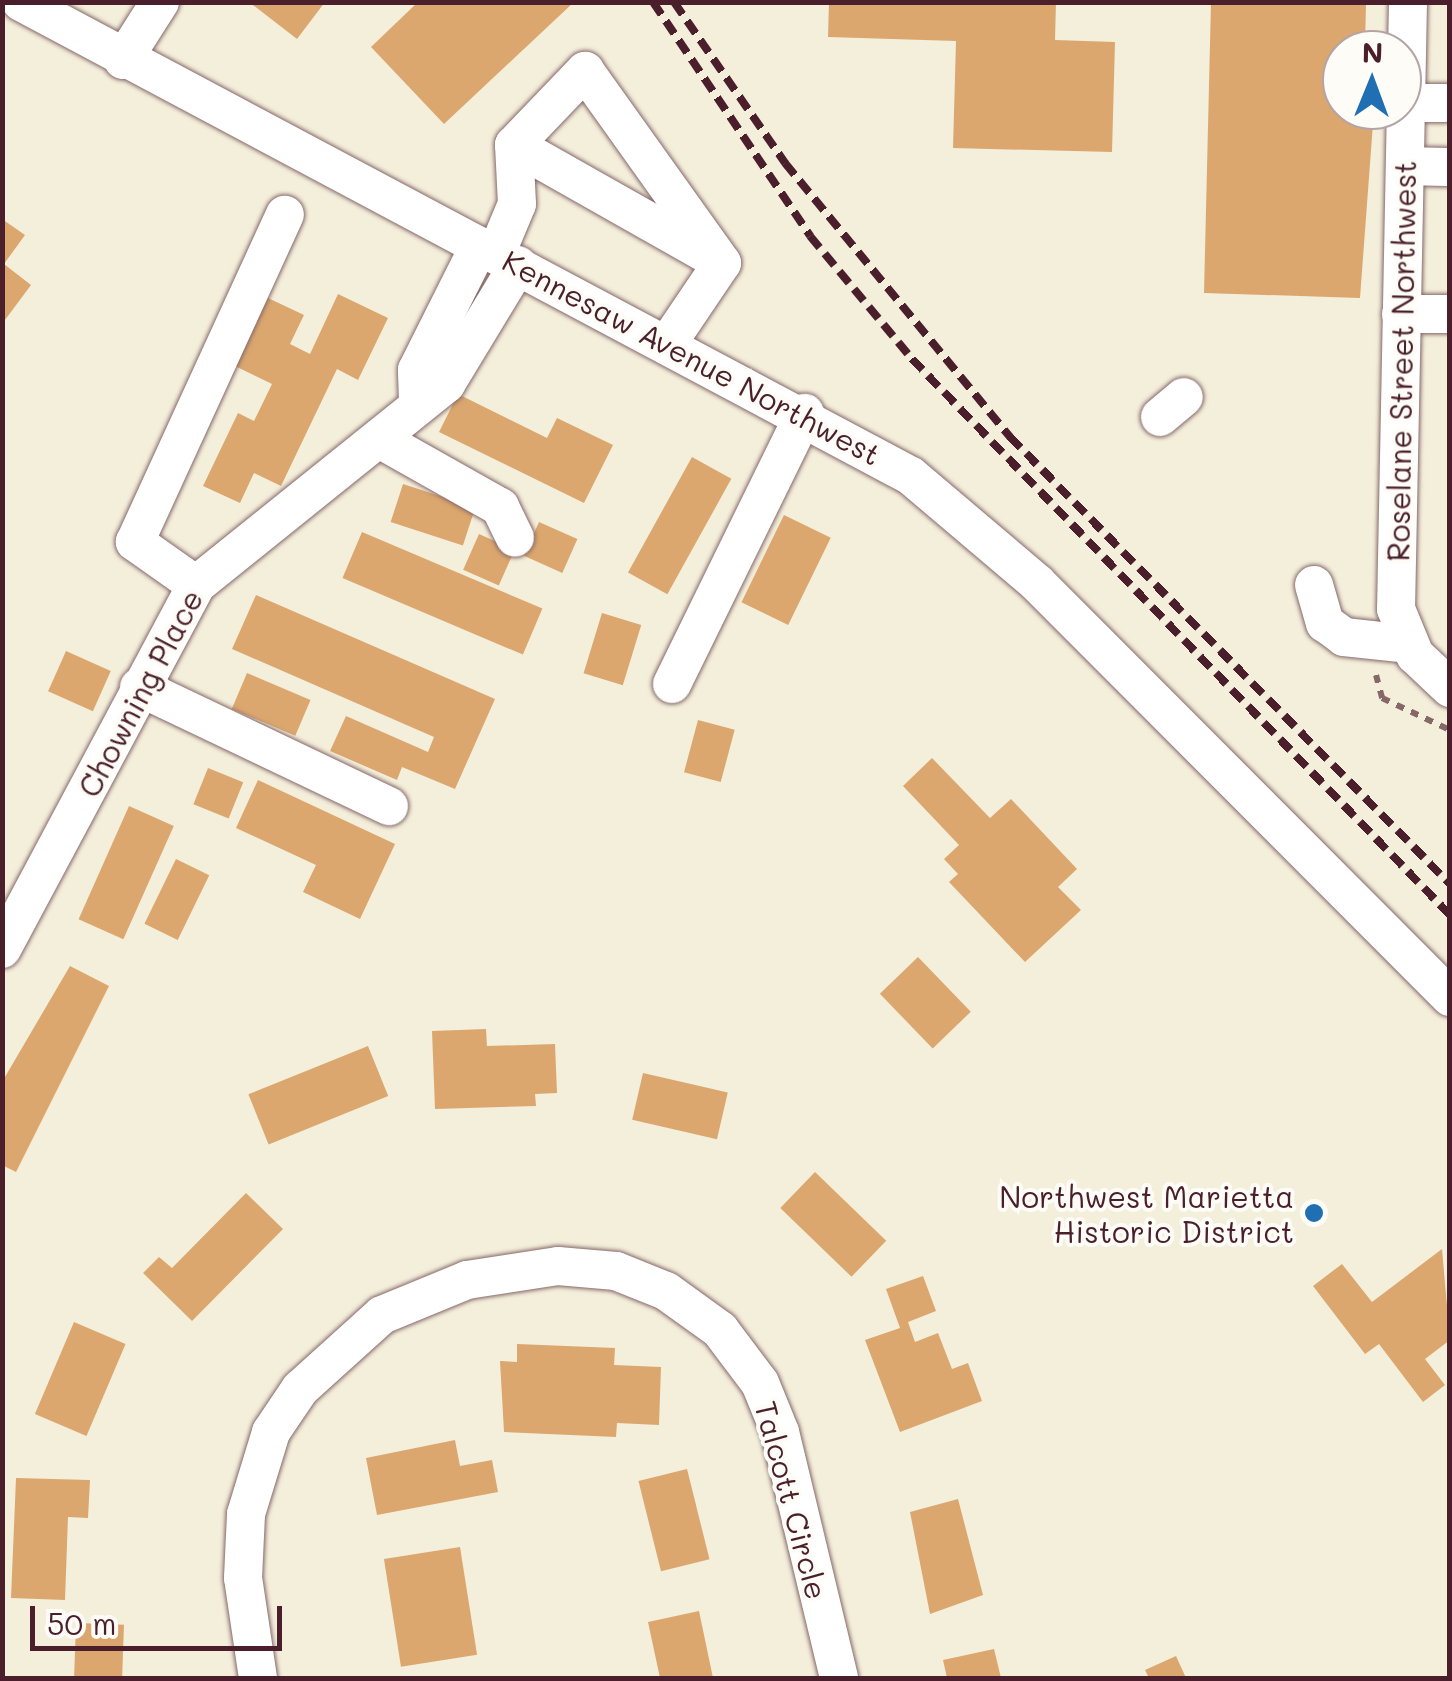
<!DOCTYPE html>
<html>
<head>
<meta charset="utf-8">
<style>
  body { margin:0 }
  #map { position:relative; width:1452px; height:1681px; overflow:hidden; background:#f4efdb; font-family:Mali,sans-serif }
  div>[style] { position:absolute }
  .building>* { inset:0; background:#dba76e; transform-origin:0 0 }
  .path>* { height:6px; margin-top:-3px; transform-origin:0; background:repeating-linear-gradient(90deg,#866869 0 8px,transparent 0 16px) }
  .roads { filter:drop-shadow(0 0 2px #866869) drop-shadow(0 0 2px #866869) }
  .minor>* { height:38px; margin:-19px; padding:0 19px; transform-origin:19px; border-radius:19px; background:#fff }
  .rail>* { height:8px; margin-top:-4px; transform-origin:0; background:repeating-linear-gradient(90deg,#4a1f2b 0 15px,transparent 0 23px) }
  .dots>* { width:28px; height:28px; translate:-50% -50%; box-sizing:border-box; border:5px solid #fdfcf7; border-radius:50% }
  span { translate:-50% -50%; white-space:nowrap; text-align:center; line-height:1.15; -webkit-text-stroke:8px #fdfcf7; paint-order:stroke }
  .street-label { font-size:30px; color:#4a1f2b }
  .poi-label { font-size:30px; color:#4a1f2b }
  .right { translate:-100% -50%; text-align:right }
  .frame { position:absolute; inset:0; border:5px solid #4a1f2b; pointer-events:none }
  .north { position:absolute; left:1322px; top:30px; width:100px; height:100px; box-sizing:border-box; background:#fdfcf7; border:2px solid #b5a4a5; border-radius:50%; rotate:1deg; font-size:28px; font-weight:700; line-height:40px; text-align:center; color:#4a1f2b }
  .north::after { content:''; display:block; margin:auto; width:35px; height:45px; background:#1f6fb2; clip-path:polygon(50% 0,100% 100%,50% 72%,0 100%) }
  .scale { position:absolute; left:30px; top:1606px; width:252px; height:45px; box-sizing:border-box; border:5px solid #4a1f2b; border-top:0; padding-left:12px; font-size:30px; line-height:35px; white-space:nowrap; color:#4a1f2b; -webkit-text-stroke:8px #fdfcf7; paint-order:stroke }
</style>
</head>
<body>
<div id="map">
  <div class="building">
    <div style="clip-path:polygon(249px 2px,325px 2px,297px 39px)"></div>
    <div style="clip-path:polygon(418px 2px,574px 2px,444px 124px,371px 47px)"></div>
    <div style="clip-path:polygon(829px 2px,1056px 2px,1055px 40px,1115px 42px,1112px 152px,953px 148px,956px 41px,828px 37px)"></div>
    <div style="clip-path:polygon(1211px 2px,1366px 2px,1365px 50px,1342px 50px,1342px 110px,1374px 110px,1360px 298px,1204px 293px)"></div>
    <div style="clip-path:polygon(2px 219px,25px 235px,4px 264px,31px 285px,2px 324px)"></div>
    <div style="clip-path:polygon(338px 294px,388px 318px,358px 380px,337px 369px,281px 486px,254px 473px,240px 503px,203px 486px,238px 413px,254px 421px,272px 384px,235px 366px,268px 298px,304px 315px,290px 344px,310px 354px)"></div>
    <div style="clip-path:polygon(458px 394px,547px 438px,557px 418px,613px 445px,584px 503px,439px 432px)"></div>
    <div style="left:692px;top:457px;width:45px;height:132px;rotate:29deg"></div>
    <div style="left:403px;top:484px;width:76px;height:40px;rotate:18deg"></div>
    <div style="left:784px;top:515px;width:52px;height:97px;rotate:26deg"></div>
    <div style="left:539px;top:522px;width:42px;height:37px;rotate:24deg"></div>
    <div style="left:362px;top:532px;width:196px;height:50px;rotate:23deg"></div>
    <div style="left:479px;top:534px;width:39px;height:39px;rotate:24deg"></div>
    <div style="clip-path:polygon(256px 595px,495px 699px,455px 789px,402px 767px,397px 780px,330px 751px,346px 716px,428px 752px,434px 737px,232px 649px)"></div>
    <div style="left:602px;top:613px;width:41px;height:63px;rotate:17deg"></div>
    <div style="left:66px;top:651px;width:49px;height:44px;rotate:24deg"></div>
    <div style="left:247px;top:673px;width:69px;height:39px;rotate:23deg"></div>
    <div style="left:698px;top:720px;width:38px;height:54px;rotate:15deg"></div>
    <div style="clip-path:polygon(932px 758px,990px 818px,1011px 799px,1077px 869px,1058px 887px,1081px 910px,1025px 962px,949px 882px,958px 874px,944px 859px,959px 845px,903px 786px)"></div>
    <div style="left:208px;top:768px;width:38px;height:39px;rotate:22deg"></div>
    <div style="clip-path:polygon(258px 780px,395px 844px,360px 919px,303px 892px,316px 865px,236px 828px)"></div>
    <div style="left:129px;top:806px;width:49px;height:124px;rotate:24deg"></div>
    <div style="left:176px;top:859px;width:37px;height:72px;rotate:26deg"></div>
    <div style="left:918px;top:957px;width:76px;height:53px;rotate:46deg"></div>
    <div style="clip-path:polygon(70px 966px,109px 986px,16px 1172px,2px 1165px,2px 1082px)"></div>
    <div style="clip-path:polygon(486px 1029px,487px 1046px,555px 1044px,557px 1093px,535px 1094px,536px 1106px,435px 1109px,432px 1031px)"></div>
    <div style="left:368px;top:1046px;width:54px;height:129px;rotate:68deg"></div>
    <div style="left:643px;top:1073px;width:87px;height:48px;rotate:13deg"></div>
    <div style="left:815px;top:1172px;width:99px;height:50px;rotate:44deg"></div>
    <div style="clip-path:polygon(246px 1193px,283px 1229px,192px 1321px,143px 1273px,159px 1257px,172px 1268px)"></div>
    <div style="clip-path:polygon(1442px 1249px,1450px 1340px,1425px 1359px,1445px 1385px,1423px 1402px,1379px 1344px,1365px 1354px,1313px 1286px,1342px 1264px,1372px 1302px)"></div>
    <div style="clip-path:polygon(923px 1276px,936px 1311px,908px 1322px,915px 1342px,938px 1333px,952px 1369px,968px 1363px,982px 1401px,900px 1432px,865px 1340px,900px 1328px,886px 1289px)"></div>
    <div style="left:74px;top:1322px;width:56px;height:100px;rotate:23deg"></div>
    <div style="clip-path:polygon(517px 1344px,615px 1348px,614px 1365px,661px 1367px,659px 1425px,617px 1423px,616px 1437px,504px 1432px,500px 1361px,517px 1362px)"></div>
    <div style="clip-path:polygon(455px 1440px,460px 1466px,492px 1460px,498px 1492px,377px 1515px,366px 1458px)"></div>
    <div style="left:687px;top:1469px;width:93px;height:50px;rotate:76deg"></div>
    <div style="clip-path:polygon(16px 1478px,90px 1480px,88px 1518px,68px 1517px,65px 1600px,11px 1598px)"></div>
    <div style="clip-path:polygon(958px 1499px,983px 1595px,930px 1614px,910px 1512px)"></div>
    <div style="left:460px;top:1547px;width:109px;height:77px;rotate:81deg"></div>
    <div style="clip-path:polygon(699px 1611px,713px 1678px,660px 1678px,648px 1622px)"></div>
    <div style="left:76px;top:1623px;width:48px;height:55px;rotate:2deg"></div>
    <div style="clip-path:polygon(994px 1649px,1001px 1678px,947px 1678px,943px 1660px)"></div>
    <div style="clip-path:polygon(1176px 1656px,1186px 1678px,1149px 1678px,1145px 1670px)"></div>
  </div>
  <div class="path">
    <div style="left:1376px;top:675px;width:24px;rotate:75deg"></div>
    <div style="left:1382px;top:698px;width:75px;rotate:25.2deg"></div>
  </div>
  <div class="roads">
    <div class="minor">
      <div style="left:21px;top:2px;width:1008px;rotate:28.04deg"></div>
      <div style="left:911px;top:476px;width:165px;rotate:40.3deg"></div>
      <div style="left:1037px;top:583px;width:585px;rotate:45.07deg"></div>
      <div style="left:1408px;top:2px;width:607px;rotate:91.13deg"></div>
      <div style="left:1396px;top:609px;width:50px;rotate:67.6deg"></div>
      <div style="left:1415px;top:655px;width:48px;rotate:43.3deg"></div>
      <div style="left:123px;top:60px;width:69px;rotate:-57.5deg"></div>
      <div style="left:1406px;top:103px;width:39px"></div>
      <div style="left:514px;top:145px;width:227px;rotate:29.5deg"></div>
      <div style="left:1405px;top:166px;width:42px;rotate:1.4deg"></div>
      <div style="left:496px;top:254px;width:54px;rotate:-67.2deg"></div>
      <div style="left:517px;top:204px;width:59px;rotate:-92.9deg"></div>
      <div style="left:514px;top:145px;width:103px;rotate:-46.2deg"></div>
      <div style="left:585px;top:71px;width:236px;rotate:54.5deg"></div>
      <div style="left:722px;top:263px;width:97px;rotate:124deg"></div>
      <div style="left:1401px;top:314px;width:49px"></div>
      <div style="left:418px;top:401px;width:31px;rotate:-92deg"></div>
      <div style="left:417px;top:370px;width:139px;rotate:-63.4deg"></div>
      <div style="left:1160px;top:417px;width:31px;rotate:-40deg"></div>
      <div style="left:381px;top:440px;width:137px;rotate:29.4deg"></div>
      <div style="left:500px;top:507px;width:34px;rotate:64deg"></div>
      <div style="left:196px;top:585px;width:75px;rotate:-144.8deg"></div>
      <div style="left:135px;top:542px;width:360px;rotate:-65.4deg"></div>
      <div style="left:1314px;top:585px;width:40px;rotate:74deg"></div>
      <div style="left:1325px;top:623px;width:24px;rotate:36deg"></div>
      <div style="left:1344px;top:637px;width:64px;rotate:6.2deg"></div>
      <div style="left:672px;top:684px;width:302px;rotate:-63.9deg"></div>
      <div style="left:139px;top:687px;width:277px;rotate:25.5deg"></div>
      <div style="left:2px;top:949px;width:412px;rotate:-61.9deg"></div>
      <div style="left:196px;top:585px;width:321px;rotate:-38.8deg"></div>
      <div style="left:446px;top:384px;width:139px;rotate:-58.8deg"></div>
      <div style="left:258px;top:1678px;width:101px;rotate:-98.5deg"></div>
      <div style="left:243px;top:1578px;width:64px;rotate:-87.3deg"></div>
      <div style="left:246px;top:1514px;width:86px;rotate:-73deg"></div>
      <div style="left:271px;top:1432px;width:52px;rotate:-56deg"></div>
      <div style="left:300px;top:1389px;width:110px;rotate:-42.1deg"></div>
      <div style="left:382px;top:1315px;width:92px;rotate:-22.4deg"></div>
      <div style="left:467px;top:1280px;width:92px;rotate:-8.7deg"></div>
      <div style="left:558px;top:1266px;width:58px;rotate:4.9deg"></div>
      <div style="left:616px;top:1271px;width:54px;rotate:21.8deg"></div>
      <div style="left:666px;top:1291px;width:67px;rotate:35.8deg"></div>
      <div style="left:720px;top:1330px;width:66px;rotate:53deg"></div>
      <div style="left:760px;top:1383px;width:53px;rotate:67.8deg"></div>
      <div style="left:780px;top:1432px;width:253px;rotate:76.5deg"></div>
    </div>
  </div>
  <div class="rail">
    <div style="left:653px;top:2px;width:282px;rotate:56.1deg"></div>
    <div style="left:810px;top:236px;width:160px;rotate:50.3deg"></div>
    <div style="left:912px;top:359px;width:774px;rotate:45.94deg"></div>
    <div style="left:674px;top:2px;width:196px;rotate:55.4deg"></div>
    <div style="left:785px;top:163px;width:355px;rotate:50.6deg"></div>
    <div style="left:1010px;top:437px;width:627px;rotate:45.45deg"></div>
  </div>
  <div class="dots">
    <div style="left:1314px;top:1213px;background:#1f6fb2"></div>
  </div>
  <div class="street-label">
    <span style="left:692px;top:357px;rotate:28deg">Kennesaw Avenue Northwest</span>
    <span style="left:1401px;top:361px;rotate:-89deg">Roselane Street Northwest</span>
    <span style="left:140px;top:693px;rotate:-62deg">Chowning Place</span>
    <span style="left:792px;top:1500px;rotate:75deg">Talcott Circle</span>
  </div>
  <div class="poi-label">
    <span class="right" style="left:1294px;top:1213px">Northwest Marietta<br>Historic District</span>
  </div>
  <div class="frame"></div>
  <div class="north">N</div>
  <div class="scale">50 m</div>
</div>
</body>
</html>
